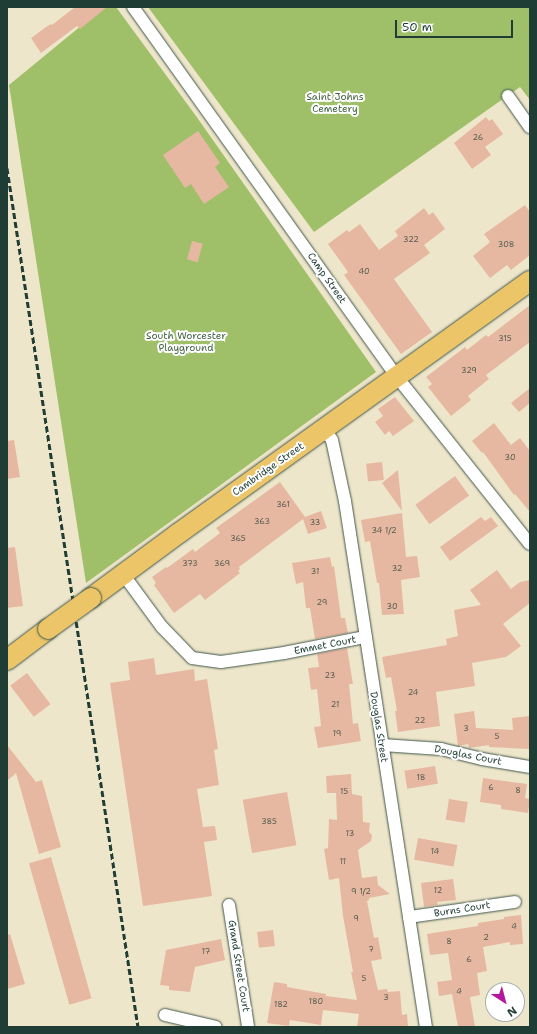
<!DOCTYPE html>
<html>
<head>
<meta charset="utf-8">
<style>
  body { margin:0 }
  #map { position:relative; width:537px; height:1034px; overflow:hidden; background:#eee6ca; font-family:"Shantell Sans",sans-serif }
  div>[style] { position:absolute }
  .green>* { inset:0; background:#9fc069 }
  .building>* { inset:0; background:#e7b8a1; transform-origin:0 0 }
  .roads { filter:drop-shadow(0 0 1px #3e564a) drop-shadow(0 0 1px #3e564a) }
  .minor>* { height:12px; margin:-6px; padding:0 6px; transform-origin:6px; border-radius:6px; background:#fff }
  .primary>* { height:20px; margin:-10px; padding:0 10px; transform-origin:10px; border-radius:10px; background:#ecc569 }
  .rail>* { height:3px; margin-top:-1.5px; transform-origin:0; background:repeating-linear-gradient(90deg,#1f3d34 0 6px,transparent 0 9px) }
  .bridges { filter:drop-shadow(0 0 1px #3e564a) drop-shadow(0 0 1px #3e564a) }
  .primary-bridge>* { height:20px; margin:-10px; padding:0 10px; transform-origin:10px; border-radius:10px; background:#ecc569 }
  span { translate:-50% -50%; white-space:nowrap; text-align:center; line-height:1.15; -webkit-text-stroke:4px #fff; paint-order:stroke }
  .number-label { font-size:8px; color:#515c4f }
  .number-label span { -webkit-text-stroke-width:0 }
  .park-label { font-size:10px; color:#456444 }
  .street-label { font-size:10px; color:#1f3d34 }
  .frame { position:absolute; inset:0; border:8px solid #1f3d34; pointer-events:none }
  .north { position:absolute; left:485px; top:982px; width:40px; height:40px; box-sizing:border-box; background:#fff; border:1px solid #a5b1ae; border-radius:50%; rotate:144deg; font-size:11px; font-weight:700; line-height:16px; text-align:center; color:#1f3d34 }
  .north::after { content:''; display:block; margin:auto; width:14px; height:18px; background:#b5179e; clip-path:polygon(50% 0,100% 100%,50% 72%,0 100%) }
  .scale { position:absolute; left:395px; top:20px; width:118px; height:18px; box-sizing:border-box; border:2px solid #1f3d34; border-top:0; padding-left:5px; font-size:12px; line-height:14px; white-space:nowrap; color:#1f3d34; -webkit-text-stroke:3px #fff; paint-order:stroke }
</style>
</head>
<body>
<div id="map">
  <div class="green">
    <div style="clip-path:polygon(104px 7px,116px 7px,196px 116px,376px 372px,86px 583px,9px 85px)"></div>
    <div style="clip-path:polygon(148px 7px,530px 7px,530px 100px,520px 87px,314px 232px)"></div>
  </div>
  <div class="building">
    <div style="clip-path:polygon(75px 7px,107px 7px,80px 29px,77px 26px,41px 53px,31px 38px,46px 27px,51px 24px,52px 25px)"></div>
    <div style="clip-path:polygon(486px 117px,489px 121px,492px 119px,503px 134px,485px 147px,491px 155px,472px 169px,454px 143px)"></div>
    <div style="clip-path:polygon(198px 131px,220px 163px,215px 167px,229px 187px,204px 204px,191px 184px,185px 188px,163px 155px)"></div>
    <div style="clip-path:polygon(525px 205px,530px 212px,530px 255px,511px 270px,507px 265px,490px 278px,473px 256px,490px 242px,484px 234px)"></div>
    <div style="clip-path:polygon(424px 208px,429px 215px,433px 212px,445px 229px,424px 245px,430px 253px,394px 279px,432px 332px,401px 354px,344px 275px,348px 272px,328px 244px,347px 230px,349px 232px,360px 224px,379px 250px,398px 236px,395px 231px)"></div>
    <div style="left:192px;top:241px;width:11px;height:19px;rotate:15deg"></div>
    <div style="clip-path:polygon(530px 305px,530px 342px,486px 375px,489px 379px,468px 396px,471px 400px,451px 416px,428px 387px,432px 384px,426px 377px,465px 347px,467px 350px,486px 335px,488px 337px)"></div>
    <div style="clip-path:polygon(530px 388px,530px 403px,519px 412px,511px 403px)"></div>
    <div style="clip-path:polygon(395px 397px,414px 421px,393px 436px,389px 431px,385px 435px,375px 422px,383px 416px,378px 409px)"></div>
    <div style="clip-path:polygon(494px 423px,511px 445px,520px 438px,530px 451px,530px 512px,515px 494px,514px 495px,483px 452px,482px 453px,472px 441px)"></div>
    <div style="clip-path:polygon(14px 440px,20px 477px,7px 479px,7px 441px)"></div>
    <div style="left:382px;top:462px;width:18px;height:16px;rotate:84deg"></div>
    <div style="clip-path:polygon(398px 470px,402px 511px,382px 483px)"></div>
    <div style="left:455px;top:476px;width:24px;height:49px;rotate:54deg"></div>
    <div style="clip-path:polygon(280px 482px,305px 517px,321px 511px,327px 528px,308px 534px,303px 519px,239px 567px,240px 569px,238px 571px,240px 573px,205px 600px,200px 594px,174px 613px,154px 585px,156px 583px,152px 577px,166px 567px,167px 568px,193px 549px,195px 552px,220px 533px,216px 528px)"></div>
    <div style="clip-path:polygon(402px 513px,406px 557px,417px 556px,420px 577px,401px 580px,404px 614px,382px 615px,379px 583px,377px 583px,370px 541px,365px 542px,361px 520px)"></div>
    <div style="clip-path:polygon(481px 517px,485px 521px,491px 517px,498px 526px,450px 561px,440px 547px)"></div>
    <div style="clip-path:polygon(15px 547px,23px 606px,7px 608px,7px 548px)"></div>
    <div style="clip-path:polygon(330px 557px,332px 567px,334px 566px,341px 618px,345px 618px,348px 633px,315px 639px,310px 608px,306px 608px,303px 582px,296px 584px,292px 563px)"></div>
    <div style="clip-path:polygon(497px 570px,511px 589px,520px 582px,530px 580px,530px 603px,503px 624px,521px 646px,506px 657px,472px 663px,475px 686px,436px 692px,440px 726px,398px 732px,395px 711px,397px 711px,391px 677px,386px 678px,382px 657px,447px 645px,446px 639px,458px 636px,454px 610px,481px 605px,470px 590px)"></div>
    <div style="clip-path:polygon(347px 648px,353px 684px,349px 684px,353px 724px,358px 723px,361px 741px,318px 748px,314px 727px,321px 726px,317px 689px,311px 690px,308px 668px,319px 667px,317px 654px)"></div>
    <div style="clip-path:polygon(154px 658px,156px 675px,194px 669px,195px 681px,207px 679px,218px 749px,214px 750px,219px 785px,197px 789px,203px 827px,215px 826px,217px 840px,204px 842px,212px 896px,143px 906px,110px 683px,130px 680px,128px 662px)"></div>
    <div style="left:27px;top:673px;width:39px;height:21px;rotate:53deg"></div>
    <div style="clip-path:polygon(474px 711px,476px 728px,513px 730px,512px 718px,530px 716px,530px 749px,489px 747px,489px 745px,469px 748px,468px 744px,458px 746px,454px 714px)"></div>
    <div style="clip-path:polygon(7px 745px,36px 782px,42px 780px,61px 847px,39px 854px,16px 773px,7px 781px)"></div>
    <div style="left:435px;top:766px;width:18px;height:31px;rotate:81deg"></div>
    <div style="clip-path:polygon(351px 774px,352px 794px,362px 796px,363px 822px,370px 823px,369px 832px,372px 835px,371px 841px,358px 850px,362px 878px,377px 876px,378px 885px,390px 894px,369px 898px,369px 900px,367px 901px,374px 938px,378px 937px,382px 959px,371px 961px,378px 990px,387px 989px,388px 992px,400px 991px,402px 1015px,407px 1014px,408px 1027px,357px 1027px,359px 1014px,323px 1010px,321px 1025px,290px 1020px,289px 1026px,267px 1023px,274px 982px,287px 984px,287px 987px,326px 994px,326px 996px,357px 1000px,351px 972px,353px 972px,343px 916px,339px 878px,329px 880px,324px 849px,328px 848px,329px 819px,337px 820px,336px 793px,327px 793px,326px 776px)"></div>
    <div style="clip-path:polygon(483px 778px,527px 784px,525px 798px,530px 799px,528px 813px,501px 809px,501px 805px,480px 802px)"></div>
    <div style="left:287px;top:792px;width:54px;height:45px;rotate:80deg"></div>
    <div style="left:449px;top:799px;width:19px;height:21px;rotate:9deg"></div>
    <div style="left:418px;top:838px;width:40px;height:22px;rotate:10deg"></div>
    <div style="left:51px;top:857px;width:147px;height:23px;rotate:74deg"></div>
    <div style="clip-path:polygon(453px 879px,456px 900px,437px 902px,438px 905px,424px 907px,421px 883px)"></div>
    <div style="clip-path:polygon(521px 915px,523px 944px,510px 945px,510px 942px,483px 947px,487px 971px,477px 973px,480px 995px,470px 997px,475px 1027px,458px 1027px,452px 994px,439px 996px,437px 982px,452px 980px,448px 953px,430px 955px,427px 934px,478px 926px,478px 923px,504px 919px,504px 917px)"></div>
    <div style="left:273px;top:930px;width:16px;height:16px;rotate:83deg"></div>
    <div style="clip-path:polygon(10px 934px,25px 984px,7px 989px,7px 935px)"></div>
    <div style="clip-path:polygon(221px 939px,225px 960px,195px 967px,190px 992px,169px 990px,169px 986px,160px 985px,166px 950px)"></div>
  </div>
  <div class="roads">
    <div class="minor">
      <div style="left:133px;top:7px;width:455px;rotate:54.5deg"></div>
      <div style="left:397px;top:377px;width:213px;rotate:51.5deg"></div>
      <div style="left:508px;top:96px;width:38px;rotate:55deg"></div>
      <div style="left:325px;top:429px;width:13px;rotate:58deg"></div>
      <div style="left:332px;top:440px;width:62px;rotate:78deg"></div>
      <div style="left:345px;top:501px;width:532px;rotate:81.25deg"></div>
      <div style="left:123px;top:574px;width:66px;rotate:53.7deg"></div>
      <div style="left:162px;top:627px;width:43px;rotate:45.9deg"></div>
      <div style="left:192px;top:658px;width:29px;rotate:8deg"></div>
      <div style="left:221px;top:662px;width:64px;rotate:-8.1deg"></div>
      <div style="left:284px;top:653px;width:83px;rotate:-11.2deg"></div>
      <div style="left:382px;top:745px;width:59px;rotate:3.9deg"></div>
      <div style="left:441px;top:749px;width:42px;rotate:13.7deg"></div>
      <div style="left:482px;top:759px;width:49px;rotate:9.5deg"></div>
      <div style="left:229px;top:905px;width:123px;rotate:81.1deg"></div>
      <div style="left:409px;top:917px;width:107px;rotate:-8.1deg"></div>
      <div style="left:165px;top:1015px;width:52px;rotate:13.2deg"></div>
    </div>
    <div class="primary">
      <div style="left:91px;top:598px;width:109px;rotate:-36.5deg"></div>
      <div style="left:179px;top:533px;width:432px;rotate:-35.7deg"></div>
      <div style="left:7px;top:660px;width:51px;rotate:-37.1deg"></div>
    </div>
  </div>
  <div class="rail">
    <div style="left:7px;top:168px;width:869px;rotate:81.33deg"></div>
  </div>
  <div class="bridges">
    <div class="primary-bridge">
      <div style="left:48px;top:629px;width:53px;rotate:-35.8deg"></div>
    </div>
  </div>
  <div class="number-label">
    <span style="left:478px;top:138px">26</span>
    <span style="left:411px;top:240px">322</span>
    <span style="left:506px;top:245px">308</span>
    <span style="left:364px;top:272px">40</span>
    <span style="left:505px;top:339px">315</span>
    <span style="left:469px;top:371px">329</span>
    <span style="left:510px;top:458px">30</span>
    <span style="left:283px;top:505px">361</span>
    <span style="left:262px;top:522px">363</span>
    <span style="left:315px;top:523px">33</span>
    <span style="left:384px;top:531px">34 1/2</span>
    <span style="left:238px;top:539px">365</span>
    <span style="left:190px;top:564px">373</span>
    <span style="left:222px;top:564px">369</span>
    <span style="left:397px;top:569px">32</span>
    <span style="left:315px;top:572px">31</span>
    <span style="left:322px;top:603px">29</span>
    <span style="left:392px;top:607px">30</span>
    <span style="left:330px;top:676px">23</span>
    <span style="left:413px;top:693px">24</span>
    <span style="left:335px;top:705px">21</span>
    <span style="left:420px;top:721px">22</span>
    <span style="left:466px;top:729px">3</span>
    <span style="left:337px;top:734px">19</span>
    <span style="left:497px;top:737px">5</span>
    <span style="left:421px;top:778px">18</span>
    <span style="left:491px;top:788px">6</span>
    <span style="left:518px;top:791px">8</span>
    <span style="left:344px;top:792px">15</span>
    <span style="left:269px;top:822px">385</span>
    <span style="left:350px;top:834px">13</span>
    <span style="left:435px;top:852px">14</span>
    <span style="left:343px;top:862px">11</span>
    <span style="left:438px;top:891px">12</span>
    <span style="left:361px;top:892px">9 1/2</span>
    <span style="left:356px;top:919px">9</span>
    <span style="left:514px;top:927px">4</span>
    <span style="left:486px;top:938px">2</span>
    <span style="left:449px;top:942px">8</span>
    <span style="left:371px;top:950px">7</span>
    <span style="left:206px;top:952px">17</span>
    <span style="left:469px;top:960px">6</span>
    <span style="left:364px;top:979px">5</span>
    <span style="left:459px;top:992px">4</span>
    <span style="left:386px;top:998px">3</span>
    <span style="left:316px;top:1002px">180</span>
    <span style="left:281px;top:1005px">182</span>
  </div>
  <div class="park-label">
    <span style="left:335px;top:102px">Saint Johns<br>Cemetery</span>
    <span style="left:186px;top:341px">South Worcester<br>Playground</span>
  </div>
  <div class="street-label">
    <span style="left:327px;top:278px;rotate:55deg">Camp Street</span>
    <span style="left:268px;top:469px;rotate:-35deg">Cambridge Street</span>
    <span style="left:325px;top:645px;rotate:-11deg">Emmet Court</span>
    <span style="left:379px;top:727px;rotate:81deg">Douglas Street</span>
    <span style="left:468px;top:755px;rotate:11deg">Douglas Court</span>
    <span style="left:462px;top:909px;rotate:-9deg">Burns Court</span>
    <span style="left:239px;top:966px;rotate:81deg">Grand Street Court</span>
  </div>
  <div class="frame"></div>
  <div class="north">N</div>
  <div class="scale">50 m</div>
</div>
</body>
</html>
